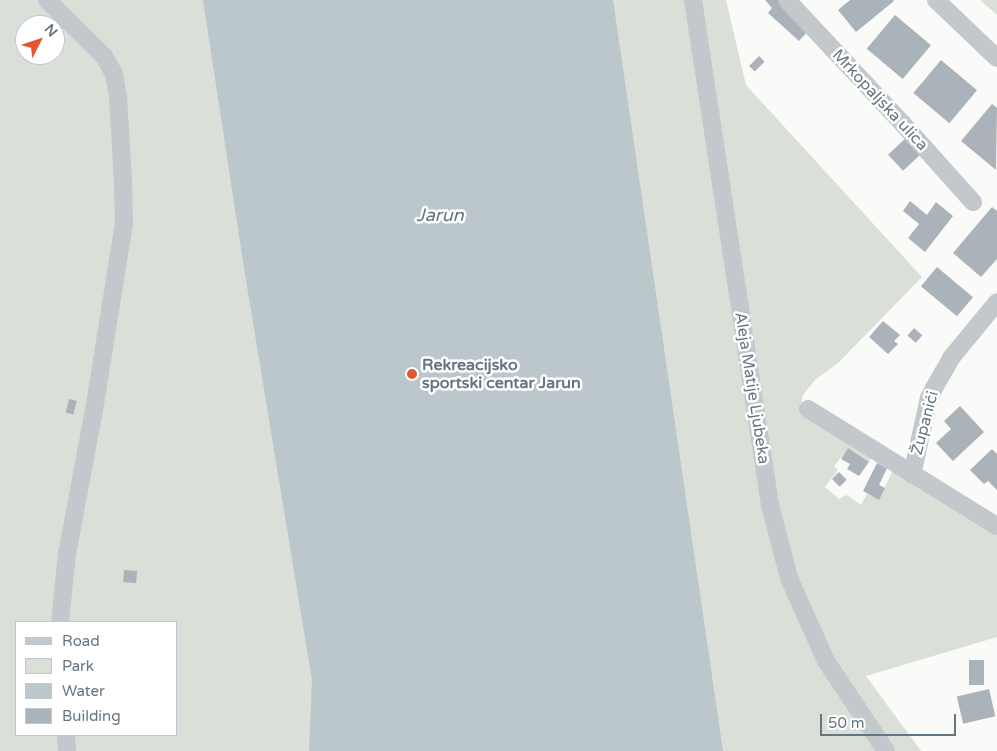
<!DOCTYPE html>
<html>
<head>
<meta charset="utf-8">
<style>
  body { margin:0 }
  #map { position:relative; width:997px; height:751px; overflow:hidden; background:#fafaf8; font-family:"Varela Round",sans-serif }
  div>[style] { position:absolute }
  .green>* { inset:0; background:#dadfd7 }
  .water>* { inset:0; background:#bbc7cb }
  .building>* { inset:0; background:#aab3b9; transform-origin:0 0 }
  .minor>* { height:18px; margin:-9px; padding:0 9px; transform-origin:9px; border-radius:9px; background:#c3c8cc }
  .dots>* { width:14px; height:14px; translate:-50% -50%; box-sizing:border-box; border:2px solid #fff; border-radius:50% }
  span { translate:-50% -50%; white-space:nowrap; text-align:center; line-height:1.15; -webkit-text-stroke:5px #fff; paint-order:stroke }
  .street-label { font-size:16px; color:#657683 }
  .poi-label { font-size:16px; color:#657683; font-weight:700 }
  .left { translate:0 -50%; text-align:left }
  .water-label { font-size:18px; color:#60757c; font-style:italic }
  .legend { position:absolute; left:15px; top:621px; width:162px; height:115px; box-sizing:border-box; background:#fff; border:1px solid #c1c8cd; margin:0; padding:6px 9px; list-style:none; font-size:15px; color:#657683 }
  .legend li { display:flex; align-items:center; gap:10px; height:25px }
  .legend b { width:25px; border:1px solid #c1c8cd }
  .north { position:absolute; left:15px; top:15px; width:50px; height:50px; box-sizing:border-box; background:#fff; border:1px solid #c1c8cd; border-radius:50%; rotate:49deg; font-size:14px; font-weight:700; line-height:20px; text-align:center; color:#657683 }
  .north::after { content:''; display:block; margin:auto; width:18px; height:22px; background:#e4572e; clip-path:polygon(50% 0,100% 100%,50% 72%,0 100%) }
  .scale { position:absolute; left:820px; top:714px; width:136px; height:22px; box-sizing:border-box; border:2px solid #657683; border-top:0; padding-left:6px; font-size:15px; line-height:18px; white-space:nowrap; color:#657683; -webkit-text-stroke:4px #fff; paint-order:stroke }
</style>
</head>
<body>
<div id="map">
  <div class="green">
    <div style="clip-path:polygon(evenodd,0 0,726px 0,746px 85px,922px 277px,838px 363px,815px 380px,803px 395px,800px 412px,872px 457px,869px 462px,848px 449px,834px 466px,838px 470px,825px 487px,839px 499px,847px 495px,861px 505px,867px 494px,879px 499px,893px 470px,997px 534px,997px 637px,866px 676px,921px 751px,0 751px,0 0,25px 25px,55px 25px,55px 55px,25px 55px,25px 25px,0 0,16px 622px,176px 622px,176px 735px,16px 735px,16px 622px)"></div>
    <div style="clip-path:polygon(980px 0,997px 0,997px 15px)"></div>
  </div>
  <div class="water">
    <div style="clip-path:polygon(203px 0,613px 0,723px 751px,309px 751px,312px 680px,244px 268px)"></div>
  </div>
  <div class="building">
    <div style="clip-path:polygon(765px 0,782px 0,809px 30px,799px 41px,768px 13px,772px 8px)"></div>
    <div style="clip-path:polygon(850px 0,893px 0,894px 1px,856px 32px,838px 10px)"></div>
    <div style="left:895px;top:15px;width:47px;height:44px;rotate:40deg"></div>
    <div style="left:759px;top:56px;width:8px;height:14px;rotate:45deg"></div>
    <div style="left:941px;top:60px;width:47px;height:43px;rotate:40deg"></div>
    <div style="clip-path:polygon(992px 104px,997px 108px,996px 170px,961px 141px)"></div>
    <div style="left:907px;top:137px;width:22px;height:26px;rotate:47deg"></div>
    <div style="clip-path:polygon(910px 201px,927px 215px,936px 202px,953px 216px,925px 252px,908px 238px,919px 224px,903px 211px)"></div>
    <div style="clip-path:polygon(992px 207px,997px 211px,997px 259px,981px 277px,953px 253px)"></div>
    <div style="left:937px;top:267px;width:47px;height:25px;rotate:40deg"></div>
    <div style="clip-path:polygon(883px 321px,900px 335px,894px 341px,898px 344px,888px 354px,869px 337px)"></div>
    <div style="left:914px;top:328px;width:11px;height:10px;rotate:41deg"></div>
    <div style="left:69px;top:399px;width:8px;height:14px;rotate:14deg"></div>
    <div style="clip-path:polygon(960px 406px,984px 432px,953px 461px,936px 443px,951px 429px,944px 421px)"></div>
    <div style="clip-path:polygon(848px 448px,869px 462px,859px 476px,847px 469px,850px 464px,841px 459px)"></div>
    <div style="clip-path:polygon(992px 449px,997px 454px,997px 490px,988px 481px,984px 484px,970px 470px)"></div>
    <div style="clip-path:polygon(877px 463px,887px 468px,879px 485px,885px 488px,879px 500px,863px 491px)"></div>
    <div style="left:839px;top:472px;width:11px;height:10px;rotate:45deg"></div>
    <div style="left:124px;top:570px;width:13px;height:12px;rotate:4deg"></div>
    <div style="left:984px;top:660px;width:25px;height:15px;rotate:90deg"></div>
    <div style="left:989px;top:689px;width:28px;height:33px;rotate:77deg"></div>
  </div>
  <div class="minor">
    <div style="left:47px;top:0;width:80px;rotate:44.5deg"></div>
    <div style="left:104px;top:56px;width:21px;rotate:61deg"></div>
    <div style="left:114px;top:74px;width:23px;rotate:80deg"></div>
    <div style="left:118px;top:97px;width:85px;rotate:86.6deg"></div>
    <div style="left:123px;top:182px;width:41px;rotate:88.6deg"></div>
    <div style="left:124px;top:223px;width:189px;rotate:99.1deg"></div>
    <div style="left:94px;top:410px;width:147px;rotate:100.6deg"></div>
    <div style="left:67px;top:554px;width:68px;rotate:95.9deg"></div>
    <div style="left:693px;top:0;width:511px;rotate:81.33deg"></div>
    <div style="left:770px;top:505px;width:75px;rotate:75.4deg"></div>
    <div style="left:789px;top:578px;width:91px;rotate:66deg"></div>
    <div style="left:826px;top:661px;width:108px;rotate:56.3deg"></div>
    <div style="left:787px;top:0;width:170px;rotate:46.9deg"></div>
    <div style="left:903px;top:124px;width:105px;rotate:48.1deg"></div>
    <div style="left:936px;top:0;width:84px;rotate:43.6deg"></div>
    <div style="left:808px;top:409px;width:222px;rotate:31.8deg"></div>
    <div style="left:912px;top:475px;width:79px;rotate:-77.6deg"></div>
    <div style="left:929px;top:398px;width:11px;rotate:-63deg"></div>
    <div style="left:934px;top:388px;width:34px;rotate:-60deg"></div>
    <div style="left:951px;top:358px;width:72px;rotate:-50.6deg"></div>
    <div style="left:66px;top:735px;width:16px;rotate:86deg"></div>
  </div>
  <div class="dots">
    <div style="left:412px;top:374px;background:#e4572e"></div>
  </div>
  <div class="street-label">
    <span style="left:880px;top:100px;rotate:47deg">Mrkopaljska ulica</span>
    <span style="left:752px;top:388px;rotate:81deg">Aleja Matije Ljubeka</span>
    <span style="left:925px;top:423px;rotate:-75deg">Županići</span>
  </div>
  <div class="poi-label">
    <span class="left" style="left:422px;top:374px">Rekreacijsko<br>sportski centar Jarun</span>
  </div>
  <div class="water-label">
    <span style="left:440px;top:215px">Jarun</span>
  </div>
  <ul class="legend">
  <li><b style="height:6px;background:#c3c8cc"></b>Road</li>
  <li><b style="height:14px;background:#dadfd7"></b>Park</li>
  <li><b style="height:14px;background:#bbc7cb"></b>Water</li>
  <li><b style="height:14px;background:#aab3b9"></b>Building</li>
  </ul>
  <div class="north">N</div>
  <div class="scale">50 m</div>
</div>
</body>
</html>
